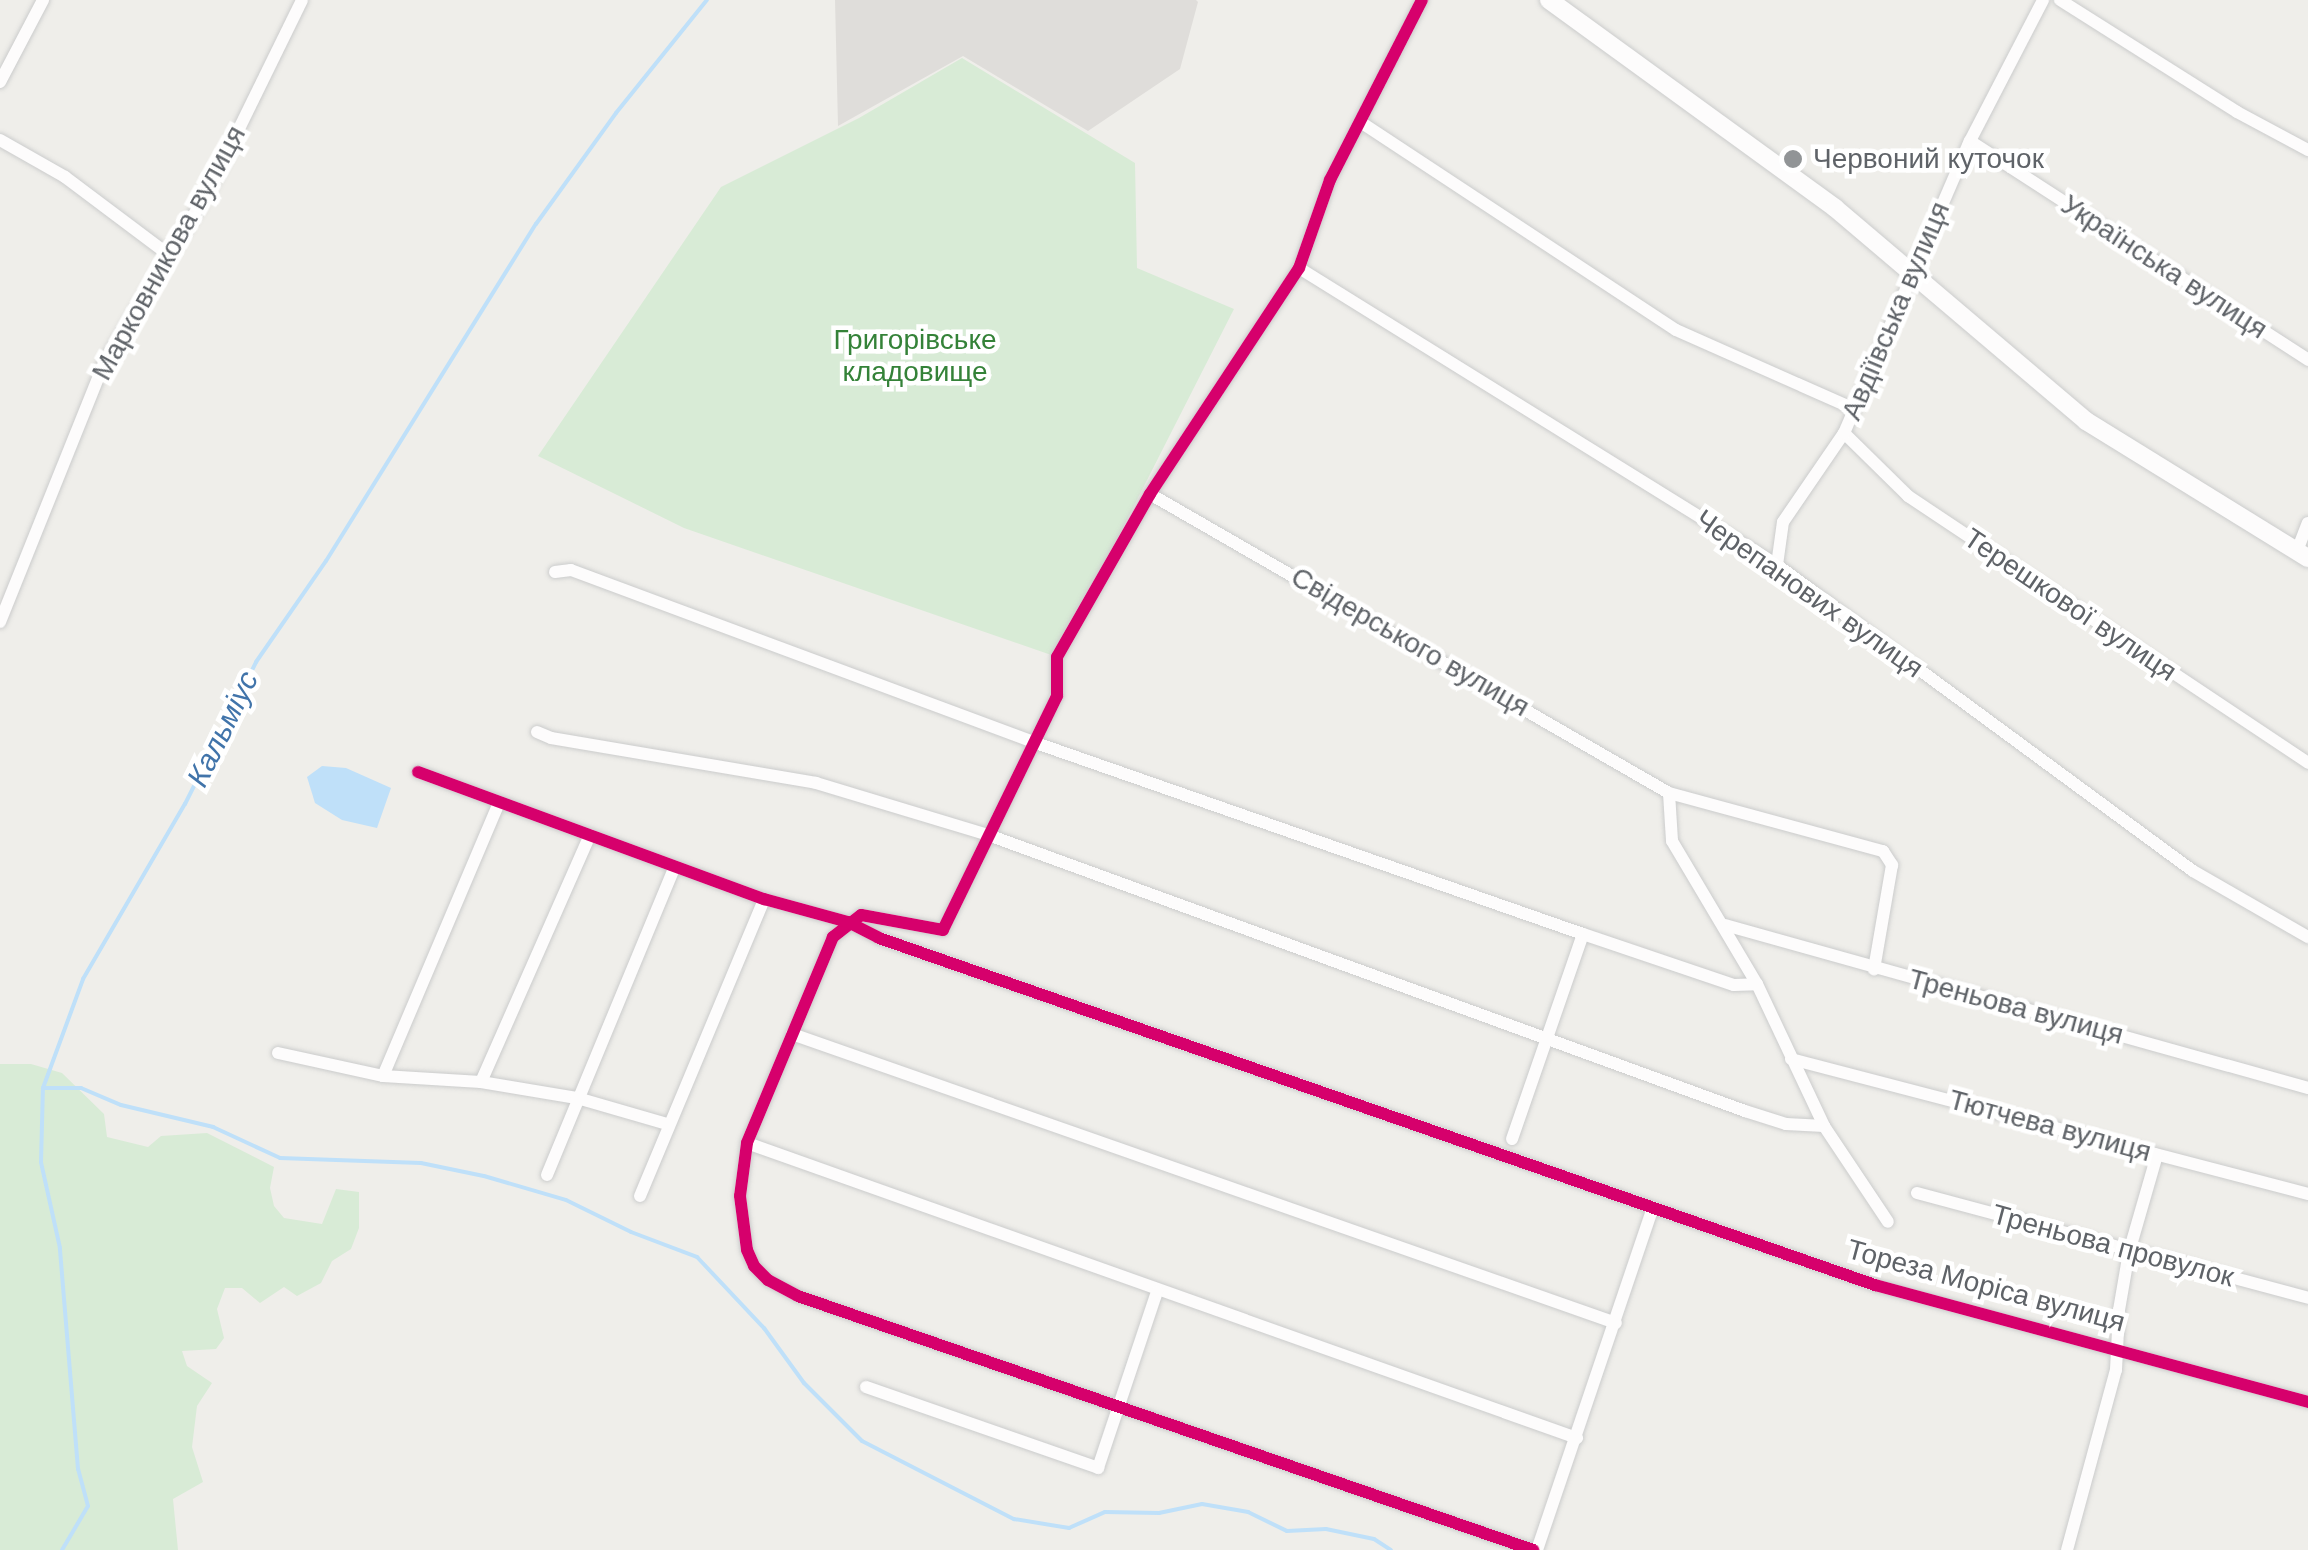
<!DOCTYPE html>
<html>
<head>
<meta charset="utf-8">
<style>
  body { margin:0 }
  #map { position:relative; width:2308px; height:1550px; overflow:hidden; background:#efeeea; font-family:Helvetica,sans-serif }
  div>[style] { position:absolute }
  .industrial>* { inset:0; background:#dfddda }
  .green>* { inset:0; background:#d8ebd6 }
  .water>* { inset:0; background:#bfe0f9 }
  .stream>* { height:4px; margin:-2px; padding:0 2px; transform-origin:2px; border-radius:2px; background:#bfe0f9 }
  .roads { filter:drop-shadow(0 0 2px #cbcccc) drop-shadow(0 0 2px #cbcccc) }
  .street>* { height:12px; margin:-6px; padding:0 6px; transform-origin:6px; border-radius:6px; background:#fdfcfc }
  .secondary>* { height:18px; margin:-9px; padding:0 9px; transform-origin:9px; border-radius:9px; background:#fdfcfc }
  .cycleway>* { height:12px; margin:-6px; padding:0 6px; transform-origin:6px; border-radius:6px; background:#d6006c }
  .dots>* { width:28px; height:28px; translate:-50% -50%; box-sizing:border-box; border:5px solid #fff; border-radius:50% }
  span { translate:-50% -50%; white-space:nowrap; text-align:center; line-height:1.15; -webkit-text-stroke:9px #fff; paint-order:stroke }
  .poi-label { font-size:28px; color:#5f6368 }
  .left { translate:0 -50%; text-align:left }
  .street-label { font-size:28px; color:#5f6368 }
  .park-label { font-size:28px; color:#348238 }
  .water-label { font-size:30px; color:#4174aa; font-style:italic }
</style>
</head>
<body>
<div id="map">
  <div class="industrial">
    <div style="clip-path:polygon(835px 0,1196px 0,1198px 2px,1180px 69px,1088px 131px,963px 56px,838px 126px)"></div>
  </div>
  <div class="green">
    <div style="clip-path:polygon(962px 58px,1135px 163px,1137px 268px,1234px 309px,1057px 657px,684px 528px,538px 456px,721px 187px,859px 118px)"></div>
    <div style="clip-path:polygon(0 1064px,31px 1064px,62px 1073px,104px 1114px,107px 1137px,148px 1147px,161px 1136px,207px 1133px,274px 1167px,270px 1188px,274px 1206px,284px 1218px,322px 1224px,336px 1189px,359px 1192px,359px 1228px,351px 1249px,332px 1261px,321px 1283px,297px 1296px,284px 1287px,260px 1303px,242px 1288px,225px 1288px,217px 1309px,224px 1338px,216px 1349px,182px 1351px,187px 1366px,212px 1383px,197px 1406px,192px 1447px,203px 1482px,173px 1499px,178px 1550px,0 1550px)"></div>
  </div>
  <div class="water">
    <div style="clip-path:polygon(322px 766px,346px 768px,391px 788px,377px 828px,342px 820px,315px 803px,307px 777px)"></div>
  </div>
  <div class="stream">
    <div style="left:43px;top:1088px;width:38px"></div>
    <div style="left:81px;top:1088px;width:43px;rotate:23deg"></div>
    <div style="left:121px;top:1105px;width:95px;rotate:13.4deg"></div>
    <div style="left:213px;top:1127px;width:74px;rotate:24.8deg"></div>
    <div style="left:280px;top:1158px;width:141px;rotate:2deg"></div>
    <div style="left:421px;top:1163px;width:64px;rotate:11.7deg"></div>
    <div style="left:484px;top:1176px;width:85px;rotate:16.3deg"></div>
    <div style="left:566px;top:1200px;width:72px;rotate:26.2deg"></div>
    <div style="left:631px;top:1232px;width:71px;rotate:20.7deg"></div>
    <div style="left:697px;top:1257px;width:98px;rotate:46.7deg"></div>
    <div style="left:764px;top:1328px;width:68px;rotate:54deg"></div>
    <div style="left:804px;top:1383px;width:82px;rotate:45deg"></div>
    <div style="left:862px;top:1441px;width:171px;rotate:27.2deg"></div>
    <div style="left:1014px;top:1519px;width:56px;rotate:9.3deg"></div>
    <div style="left:1069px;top:1528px;width:39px;rotate:-24deg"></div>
    <div style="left:1105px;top:1512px;width:54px;rotate:1.1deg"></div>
    <div style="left:1159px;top:1513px;width:44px;rotate:-11.8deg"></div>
    <div style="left:1202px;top:1504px;width:47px;rotate:9.9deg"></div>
    <div style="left:1248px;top:1512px;width:43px;rotate:26deg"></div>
    <div style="left:1287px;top:1531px;width:39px;rotate:-3deg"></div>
    <div style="left:1326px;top:1529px;width:49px;rotate:11.8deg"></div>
    <div style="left:1374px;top:1539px;width:20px;rotate:33deg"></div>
    <div style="left:62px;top:1550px;width:51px;rotate:-59.4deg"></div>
    <div style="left:88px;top:1506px;width:38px;rotate:-105deg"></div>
    <div style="left:78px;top:1469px;width:222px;rotate:-94.7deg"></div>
    <div style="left:60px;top:1248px;width:88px;rotate:-102.5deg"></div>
    <div style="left:41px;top:1162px;width:74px;rotate:-88.5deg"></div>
    <div style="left:43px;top:1088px;width:116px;rotate:-69.8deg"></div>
    <div style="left:83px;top:979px;width:203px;rotate:-59.8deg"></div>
    <div style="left:185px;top:804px;width:159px;rotate:-63.4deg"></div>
    <div style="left:256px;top:662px;width:123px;rotate:-55.3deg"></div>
    <div style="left:326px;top:561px;width:397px;rotate:-58.1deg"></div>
    <div style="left:536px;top:224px;width:137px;rotate:-54.2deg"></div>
    <div style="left:616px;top:113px;width:145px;rotate:-51.2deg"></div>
  </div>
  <div class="roads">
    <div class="street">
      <div style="left:1422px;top:0;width:202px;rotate:117.1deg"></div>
      <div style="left:1330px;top:180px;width:93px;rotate:109.4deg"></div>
      <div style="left:1299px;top:268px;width:271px;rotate:123.4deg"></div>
      <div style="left:1150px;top:494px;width:188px;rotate:119.7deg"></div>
      <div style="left:1057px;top:657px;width:39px;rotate:90deg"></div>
      <div style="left:1057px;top:696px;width:260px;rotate:116deg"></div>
      <div style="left:943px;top:930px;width:83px;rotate:-169.6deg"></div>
      <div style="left:861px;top:915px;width:36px;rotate:142deg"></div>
      <div style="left:833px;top:937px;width:223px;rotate:112.7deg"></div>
      <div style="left:747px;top:1143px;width:53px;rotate:97.5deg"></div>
      <div style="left:740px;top:1196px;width:54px;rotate:82.6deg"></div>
      <div style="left:747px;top:1250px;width:17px;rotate:66deg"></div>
      <div style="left:754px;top:1266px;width:20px;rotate:45deg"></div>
      <div style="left:768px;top:1280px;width:34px;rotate:28deg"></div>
      <div style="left:798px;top:1296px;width:778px;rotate:19.06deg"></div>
      <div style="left:2060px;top:0;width:209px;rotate:32.3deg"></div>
      <div style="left:2237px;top:112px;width:81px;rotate:28.2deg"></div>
      <div style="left:0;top:82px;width:93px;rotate:-62.3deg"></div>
      <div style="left:1362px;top:123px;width:376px;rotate:33.4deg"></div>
      <div style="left:1676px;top:330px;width:195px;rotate:23.9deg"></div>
      <div style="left:0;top:140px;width:75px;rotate:29.6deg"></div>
      <div style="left:65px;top:177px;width:130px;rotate:36.9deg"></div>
      <div style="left:1970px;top:141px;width:403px;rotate:32.9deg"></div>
      <div style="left:1299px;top:268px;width:563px;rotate:31.85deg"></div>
      <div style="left:1777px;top:565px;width:516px;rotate:36.34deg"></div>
      <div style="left:2193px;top:871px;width:133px;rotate:29.9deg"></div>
      <div style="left:1844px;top:433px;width:90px;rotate:44.5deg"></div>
      <div style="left:1908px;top:496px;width:481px;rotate:33.7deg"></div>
      <div style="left:1150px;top:494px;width:599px;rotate:29.95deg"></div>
      <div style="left:1669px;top:793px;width:222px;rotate:15.2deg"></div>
      <div style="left:1883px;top:851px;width:17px;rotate:57deg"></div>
      <div style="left:1892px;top:865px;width:106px;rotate:99.8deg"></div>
      <div style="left:2297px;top:551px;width:30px;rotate:-69deg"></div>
      <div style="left:1777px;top:565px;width:43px;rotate:-82.1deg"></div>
      <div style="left:1783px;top:522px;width:108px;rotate:-55.6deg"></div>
      <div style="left:1844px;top:433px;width:318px;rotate:-66.7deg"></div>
      <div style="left:1970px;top:141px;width:159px;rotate:-62.6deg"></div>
      <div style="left:555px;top:572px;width:16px;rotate:-7deg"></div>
      <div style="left:571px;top:570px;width:496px;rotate:20.4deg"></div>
      <div style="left:1036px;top:743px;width:579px;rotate:19.25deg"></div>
      <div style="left:1583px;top:934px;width:159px;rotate:18.7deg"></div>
      <div style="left:1734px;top:985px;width:23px;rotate:-2deg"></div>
      <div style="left:0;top:622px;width:279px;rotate:-68.1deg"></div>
      <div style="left:104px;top:363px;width:205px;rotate:-58.8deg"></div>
      <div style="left:210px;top:188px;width:209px;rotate:-63.9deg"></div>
      <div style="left:537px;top:732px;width:15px;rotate:23deg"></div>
      <div style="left:551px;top:738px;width:269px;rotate:9.6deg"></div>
      <div style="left:816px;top:783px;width:183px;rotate:16.8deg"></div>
      <div style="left:991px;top:836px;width:803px;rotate:20.04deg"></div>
      <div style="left:1745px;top:1111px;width:43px;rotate:17.6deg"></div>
      <div style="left:1786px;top:1124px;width:38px;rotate:3deg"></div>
      <div style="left:418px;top:772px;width:369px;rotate:20.2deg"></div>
      <div style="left:764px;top:899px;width:87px;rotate:15.3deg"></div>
      <div style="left:848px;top:922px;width:35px;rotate:27deg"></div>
      <div style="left:879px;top:938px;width:1055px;rotate:19.21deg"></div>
      <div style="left:1875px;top:1285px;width:449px;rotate:15.1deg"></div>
      <div style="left:1669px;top:793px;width:48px;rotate:86.4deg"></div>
      <div style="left:1672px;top:841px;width:166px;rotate:59.3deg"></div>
      <div style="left:1757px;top:984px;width:157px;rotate:64.7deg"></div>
      <div style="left:1824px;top:1126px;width:115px;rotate:56.3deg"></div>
      <div style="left:1725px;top:925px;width:605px;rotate:15.62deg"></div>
      <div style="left:792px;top:1034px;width:873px;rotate:19.33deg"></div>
      <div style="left:278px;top:1053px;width:107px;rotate:12.4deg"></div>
      <div style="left:383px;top:1076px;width:98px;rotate:3.5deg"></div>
      <div style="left:481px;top:1082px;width:97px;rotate:9.5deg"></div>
      <div style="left:577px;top:1098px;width:94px;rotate:16.1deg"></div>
      <div style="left:1791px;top:1059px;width:534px;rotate:14.63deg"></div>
      <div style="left:383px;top:1076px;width:297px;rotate:-67deg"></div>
      <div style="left:481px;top:1082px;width:270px;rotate:-66.2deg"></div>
      <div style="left:1512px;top:1139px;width:217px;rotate:-70.9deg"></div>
      <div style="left:747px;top:1143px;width:881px;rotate:19.57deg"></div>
      <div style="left:547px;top:1175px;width:334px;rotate:-67.5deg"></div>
      <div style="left:1917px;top:1193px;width:405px;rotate:15deg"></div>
      <div style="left:640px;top:1196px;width:322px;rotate:-67.3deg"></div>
      <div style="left:866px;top:1387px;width:246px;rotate:19.2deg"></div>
      <div style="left:1098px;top:1468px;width:186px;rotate:-71.5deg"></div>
      <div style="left:1537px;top:1550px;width:361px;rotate:-71.3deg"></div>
      <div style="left:2067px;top:1550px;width:187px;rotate:-74.8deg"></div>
      <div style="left:2116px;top:1370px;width:60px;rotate:-87.1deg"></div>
      <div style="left:2119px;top:1310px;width:59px;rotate:-80.2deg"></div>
      <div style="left:2129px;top:1252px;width:101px;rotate:-73.9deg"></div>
    </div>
    <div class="secondary">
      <div style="left:1549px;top:0;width:354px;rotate:36deg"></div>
      <div style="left:1835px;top:208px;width:329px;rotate:40.3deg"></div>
      <div style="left:2086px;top:421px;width:261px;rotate:31.7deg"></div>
    </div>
  </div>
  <div class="cycleway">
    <div style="left:1422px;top:0;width:202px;rotate:117.1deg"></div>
    <div style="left:1330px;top:180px;width:93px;rotate:109.4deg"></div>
    <div style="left:1299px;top:268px;width:271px;rotate:123.4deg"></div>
    <div style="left:1150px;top:494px;width:188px;rotate:119.7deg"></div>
    <div style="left:1057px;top:657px;width:39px;rotate:90deg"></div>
    <div style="left:1057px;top:696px;width:260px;rotate:116deg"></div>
    <div style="left:943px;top:930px;width:83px;rotate:-169.6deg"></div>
    <div style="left:861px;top:915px;width:36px;rotate:142deg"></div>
    <div style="left:833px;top:937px;width:223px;rotate:112.7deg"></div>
    <div style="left:747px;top:1143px;width:53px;rotate:97.5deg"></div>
    <div style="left:740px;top:1196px;width:54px;rotate:82.6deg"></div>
    <div style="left:747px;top:1250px;width:17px;rotate:66deg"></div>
    <div style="left:754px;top:1266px;width:20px;rotate:45deg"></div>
    <div style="left:768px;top:1280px;width:34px;rotate:28deg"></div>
    <div style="left:798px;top:1296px;width:778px;rotate:19.06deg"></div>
    <div style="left:418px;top:772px;width:369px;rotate:20.2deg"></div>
    <div style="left:764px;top:899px;width:87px;rotate:15.3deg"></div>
    <div style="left:848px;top:922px;width:35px;rotate:27deg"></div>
    <div style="left:879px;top:938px;width:1055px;rotate:19.21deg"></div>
    <div style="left:1875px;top:1285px;width:449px;rotate:15.1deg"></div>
  </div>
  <div class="dots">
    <div style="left:1793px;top:159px;background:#919496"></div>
  </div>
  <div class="poi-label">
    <span class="left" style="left:1813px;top:159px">Червоний куточок</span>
  </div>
  <div class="street-label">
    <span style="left:169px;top:253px;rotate:-61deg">Марковникова вулиця</span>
    <span style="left:2164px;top:267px;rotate:33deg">Українська вулиця</span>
    <span style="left:1896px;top:311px;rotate:-67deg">Авдіївська вулиця</span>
    <span style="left:1809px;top:594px;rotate:35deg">Черепанових вулиця</span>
    <span style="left:2070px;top:605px;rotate:34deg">Терешкової вулиця</span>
    <span style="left:1410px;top:642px;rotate:30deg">Свiдерського вулиця</span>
    <span style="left:2016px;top:1007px;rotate:15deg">Треньова вулиця</span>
    <span style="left:2050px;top:1126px;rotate:15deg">Тютчева вулиця</span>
    <span style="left:2113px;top:1246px;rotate:15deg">Треньова провулок</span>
    <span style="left:1986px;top:1286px;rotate:15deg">Тореза Моріса вулиця</span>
  </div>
  <div class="park-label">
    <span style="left:915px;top:356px">Григорівське<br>кладовище</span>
  </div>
  <div class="water-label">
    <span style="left:223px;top:729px;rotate:-64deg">Кальміус</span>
  </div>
</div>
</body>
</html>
